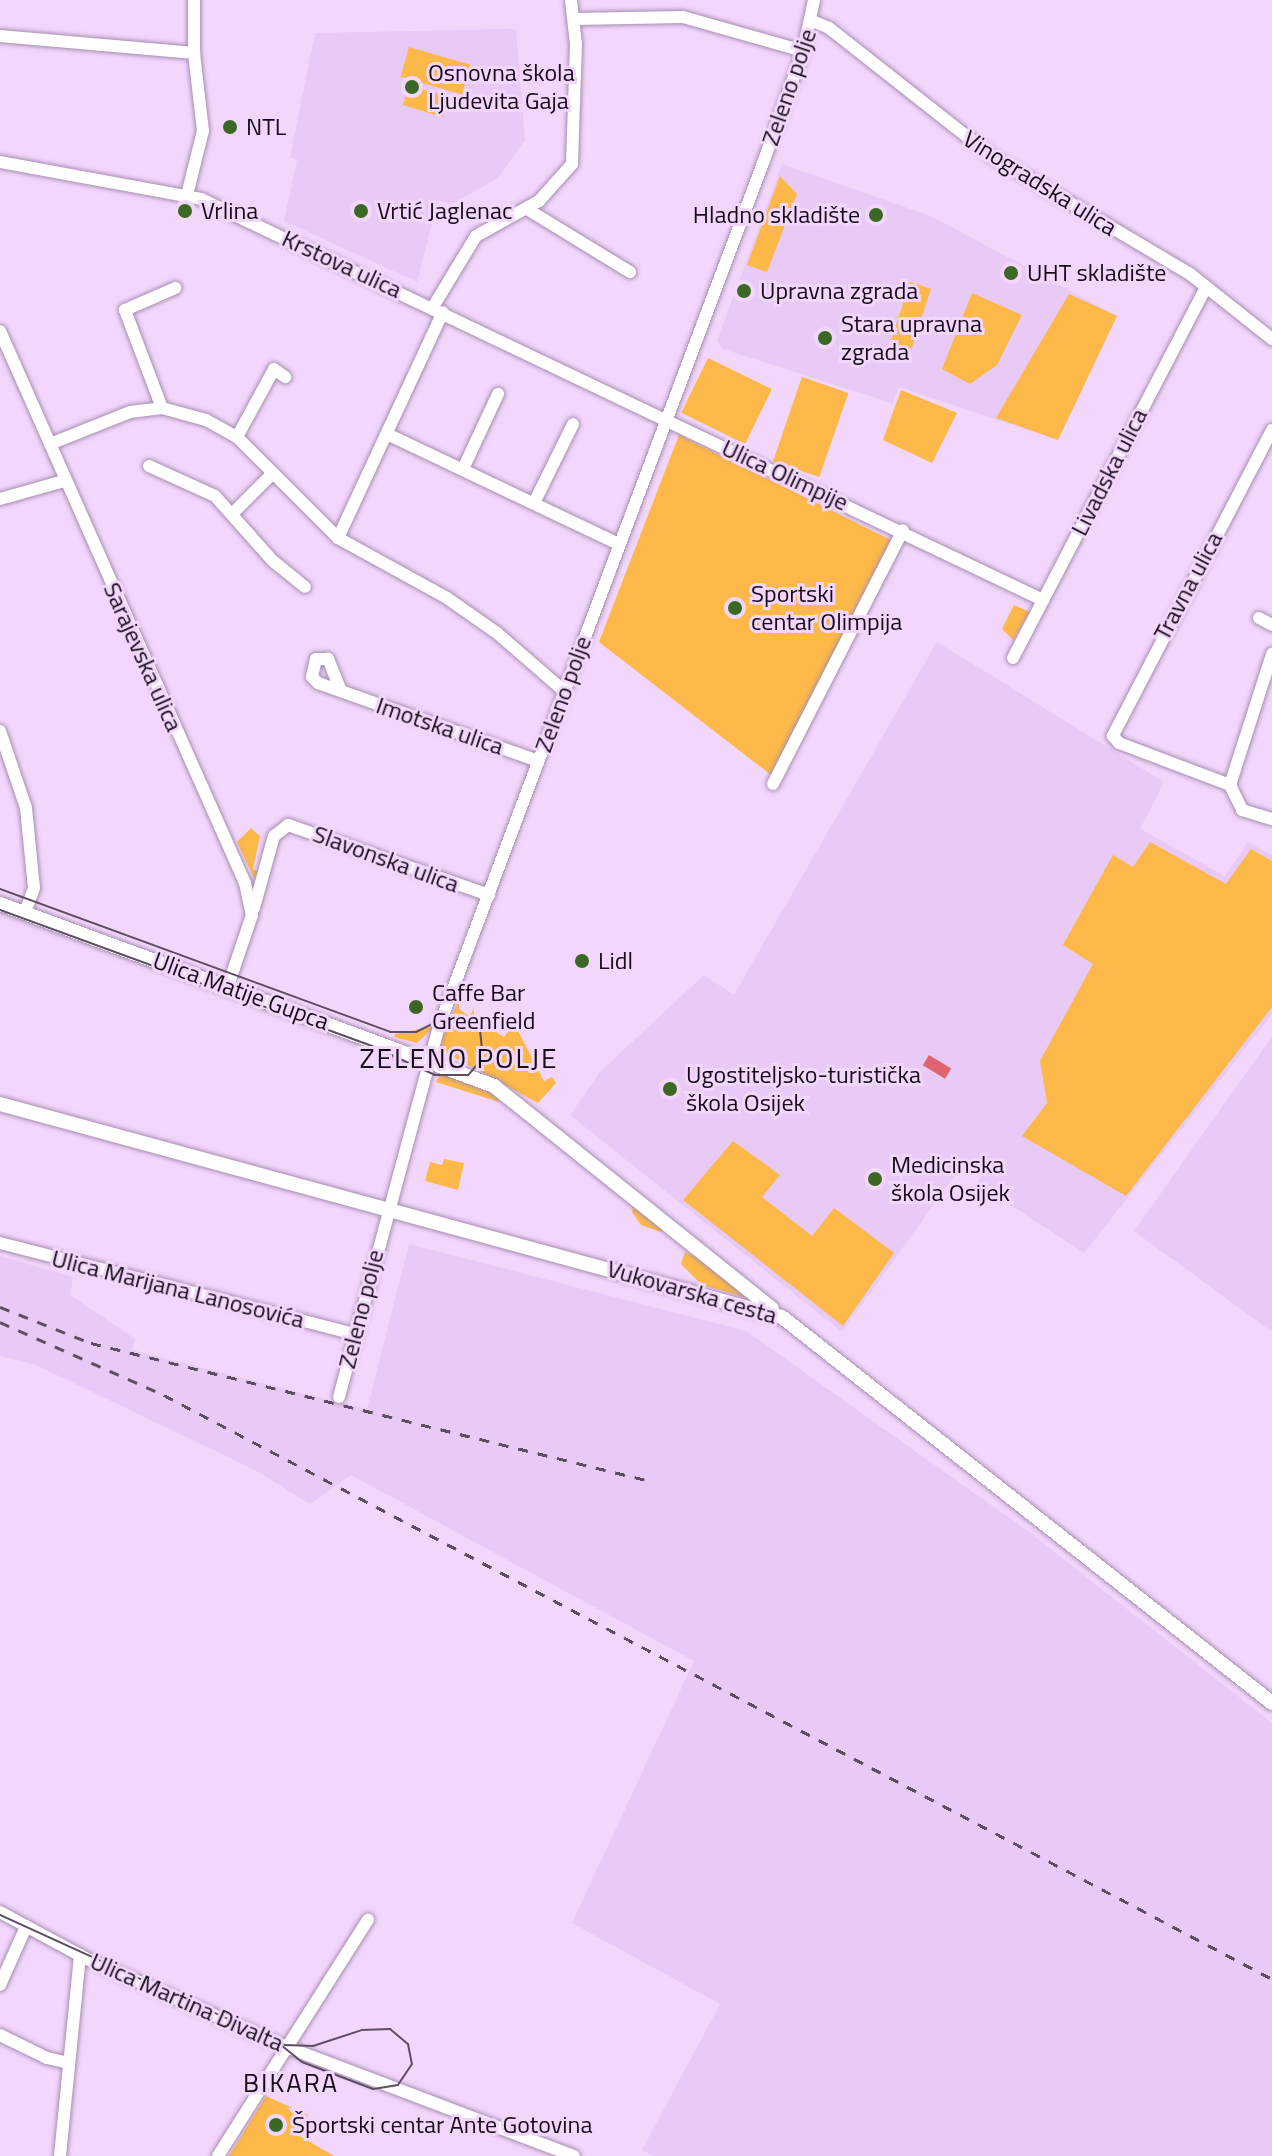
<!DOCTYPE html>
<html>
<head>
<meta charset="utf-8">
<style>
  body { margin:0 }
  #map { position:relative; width:1272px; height:2156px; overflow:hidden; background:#f2d6fc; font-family:"Titillium Web",sans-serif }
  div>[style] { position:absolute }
  .built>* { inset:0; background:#e9c9f5 }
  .green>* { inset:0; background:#fcb848; transform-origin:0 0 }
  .water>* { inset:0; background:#de6570; transform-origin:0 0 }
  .roads { filter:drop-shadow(0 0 2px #a78eb1) drop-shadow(0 0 2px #a78eb1) }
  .minor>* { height:12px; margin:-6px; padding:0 6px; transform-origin:6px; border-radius:6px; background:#fff }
  .major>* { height:14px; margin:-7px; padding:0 7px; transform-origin:7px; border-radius:7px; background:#fff }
  .tram>* { height:2px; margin:-1px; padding:0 1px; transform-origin:1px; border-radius:1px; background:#5e4e63 }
  .rail>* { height:3px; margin-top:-1.5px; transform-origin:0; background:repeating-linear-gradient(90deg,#5e4e63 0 10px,transparent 0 20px) }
  .dots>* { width:22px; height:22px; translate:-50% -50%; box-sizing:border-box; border:4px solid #f2d6fc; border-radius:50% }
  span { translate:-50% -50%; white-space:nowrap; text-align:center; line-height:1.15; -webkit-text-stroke:6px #f2d6fc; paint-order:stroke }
  .poi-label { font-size:24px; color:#150c18 }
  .left { translate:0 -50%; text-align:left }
  .right { translate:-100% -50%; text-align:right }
  .street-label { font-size:24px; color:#150c18 }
  .neighbourhood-label { font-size:26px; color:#150c18; letter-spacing:2px }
  .quarter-label { font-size:28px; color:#150c18; letter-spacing:2px }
</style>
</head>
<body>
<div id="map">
  <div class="built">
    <div style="clip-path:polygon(516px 29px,525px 140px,498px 178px,452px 204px,438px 200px,417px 282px,284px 221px,297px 160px,290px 157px,315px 33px)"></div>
    <div style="clip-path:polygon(782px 164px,933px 217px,1117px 316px,1058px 440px,899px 387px,892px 403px,723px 349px,717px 341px)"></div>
    <div style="clip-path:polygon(937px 642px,1164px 782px,1140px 829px,1225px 876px,1248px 842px,1272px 855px,1272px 1014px,1084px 1253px,977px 1183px,984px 1172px,973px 1164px,969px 1170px,962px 1165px,842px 1332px,570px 1115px,601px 1071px,704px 975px,734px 995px)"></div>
    <div style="clip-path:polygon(1272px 1037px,1272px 1332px,1134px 1231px)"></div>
    <div style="clip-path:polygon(409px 1244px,746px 1331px,1029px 1532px,1272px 1723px,1272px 2156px,653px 2156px,642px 2150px,720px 2004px,572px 1923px,694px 1661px,351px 1475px,310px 1504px,255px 1470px,36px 1365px,0 1356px,0 1256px,73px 1277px,70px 1295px,135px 1339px,132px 1350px,367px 1409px)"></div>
  </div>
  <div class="green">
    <div style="left:409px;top:47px;width:64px;height:31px;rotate:16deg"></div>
    <div style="left:409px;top:85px;width:42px;height:21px;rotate:17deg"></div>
    <div style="clip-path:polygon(780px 176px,797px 194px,767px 272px,747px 265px)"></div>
    <div style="left:910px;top:282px;width:22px;height:63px;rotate:18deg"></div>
    <div style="clip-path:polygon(972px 293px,1022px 315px,997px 365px,970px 384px,942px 369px)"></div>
    <div style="clip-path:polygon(1069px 294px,1117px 316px,1058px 440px,996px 418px)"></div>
    <div style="left:708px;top:358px;width:71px;height:61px;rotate:26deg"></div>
    <div style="left:802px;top:377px;width:49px;height:89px;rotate:19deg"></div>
    <div style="clip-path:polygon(901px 390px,957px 413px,932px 463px,883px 440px)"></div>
    <div style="clip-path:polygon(679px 435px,893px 541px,771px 775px,599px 642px)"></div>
    <div style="clip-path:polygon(1014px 605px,1030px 612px,1013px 640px,1002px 629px)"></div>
    <div style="clip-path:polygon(251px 828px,260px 836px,253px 869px,259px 872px,254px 878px,237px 842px)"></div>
    <div style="clip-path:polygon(1150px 842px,1226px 884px,1251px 849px,1272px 861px,1272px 1007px,1126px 1196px,1022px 1136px,1047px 1103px,1040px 1061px,1093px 964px,1063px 945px,1113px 855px,1133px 867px)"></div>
    <div style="clip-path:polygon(459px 1001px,459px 1009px,469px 1016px,474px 1009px,474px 1018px,504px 1037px,521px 1014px,523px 1021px,515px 1025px,544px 1081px,552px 1077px,556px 1083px,538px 1103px,444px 1052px,439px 1042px)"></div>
    <div style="clip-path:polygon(435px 1026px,417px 1043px,394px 1037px,395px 1034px)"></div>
    <div style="clip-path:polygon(441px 1073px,455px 1075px,500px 1098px,499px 1102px,436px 1082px)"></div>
    <div style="clip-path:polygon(733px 1141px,780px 1175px,762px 1197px,812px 1236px,834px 1208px,894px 1253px,843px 1326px,683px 1200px)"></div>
    <div style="clip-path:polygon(444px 1159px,464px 1163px,458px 1190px,425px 1181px,430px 1162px,442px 1165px)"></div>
    <div style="clip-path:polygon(633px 1203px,664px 1228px,661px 1232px,641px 1225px,632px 1212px)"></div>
    <div style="clip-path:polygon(685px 1252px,696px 1257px,748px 1298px,702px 1285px,681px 1264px)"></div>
    <div style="clip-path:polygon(266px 2096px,308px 2115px,298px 2135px,334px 2156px,229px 2156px)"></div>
  </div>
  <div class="water">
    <div style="left:929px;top:1055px;width:26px;height:12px;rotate:31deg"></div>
  </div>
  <div class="roads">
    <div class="minor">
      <div style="left:574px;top:19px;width:109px;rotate:-1.1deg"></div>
      <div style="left:683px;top:17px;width:125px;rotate:15.8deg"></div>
      <div style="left:812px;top:21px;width:18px;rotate:22deg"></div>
      <div style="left:829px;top:28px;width:209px;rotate:38.2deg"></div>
      <div style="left:993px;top:157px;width:229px;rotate:30.7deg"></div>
      <div style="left:1190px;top:274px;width:105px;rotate:38.4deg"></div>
      <div style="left:0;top:36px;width:195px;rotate:5deg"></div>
      <div style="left:0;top:162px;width:204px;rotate:10.4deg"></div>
      <div style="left:201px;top:199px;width:933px;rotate:25.47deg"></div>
      <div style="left:187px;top:195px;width:66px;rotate:-76deg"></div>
      <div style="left:203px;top:131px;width:79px;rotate:-96.6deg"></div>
      <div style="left:194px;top:53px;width:53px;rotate:-90deg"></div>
      <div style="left:527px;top:209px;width:121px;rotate:31.5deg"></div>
      <div style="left:433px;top:307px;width:83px;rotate:-58.8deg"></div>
      <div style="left:476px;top:236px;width:72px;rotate:-29.1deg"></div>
      <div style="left:539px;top:201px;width:50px;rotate:-48.3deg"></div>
      <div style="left:572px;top:164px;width:120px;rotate:-88.1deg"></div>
      <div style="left:576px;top:44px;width:44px;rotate:-96.5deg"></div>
      <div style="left:0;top:331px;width:604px;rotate:66.07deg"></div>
      <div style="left:245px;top:883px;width:33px;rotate:78deg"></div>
      <div style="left:252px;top:915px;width:75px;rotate:108.7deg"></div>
      <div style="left:162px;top:408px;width:105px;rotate:-110.7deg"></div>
      <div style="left:125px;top:310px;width:55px;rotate:-23.7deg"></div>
      <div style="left:1272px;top:430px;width:345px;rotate:117.5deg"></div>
      <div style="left:1113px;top:736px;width:9px;rotate:49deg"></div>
      <div style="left:1119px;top:743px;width:119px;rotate:20.7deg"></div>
      <div style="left:1230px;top:785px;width:28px;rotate:64deg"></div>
      <div style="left:1242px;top:810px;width:31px;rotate:17deg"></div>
      <div style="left:387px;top:434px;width:257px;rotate:25.4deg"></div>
      <div style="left:237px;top:437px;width:77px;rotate:-61.4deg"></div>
      <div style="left:274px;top:369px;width:14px;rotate:36deg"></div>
      <div style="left:50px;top:444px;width:86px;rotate:-21.8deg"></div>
      <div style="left:130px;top:412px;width:32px;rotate:-7deg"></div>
      <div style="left:162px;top:408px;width:46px;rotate:15.3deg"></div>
      <div style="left:206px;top:420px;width:35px;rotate:29deg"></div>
      <div style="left:237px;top:437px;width:143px;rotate:45deg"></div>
      <div style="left:338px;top:538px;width:124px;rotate:28.8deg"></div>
      <div style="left:447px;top:598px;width:61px;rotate:35deg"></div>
      <div style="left:497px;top:633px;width:89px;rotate:40.9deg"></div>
      <div style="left:149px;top:466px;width:72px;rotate:24.4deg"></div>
      <div style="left:215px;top:496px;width:87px;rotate:48.3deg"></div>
      <div style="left:273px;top:561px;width:41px;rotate:39.1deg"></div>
      <div style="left:463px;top:469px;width:83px;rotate:-65deg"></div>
      <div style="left:0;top:499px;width:66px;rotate:-15.7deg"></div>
      <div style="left:534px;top:503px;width:88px;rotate:-63.7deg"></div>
      <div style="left:232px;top:514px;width:58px;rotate:-45deg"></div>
      <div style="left:338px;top:538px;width:249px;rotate:-65.1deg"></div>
      <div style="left:1259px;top:618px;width:15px;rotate:28deg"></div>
      <div style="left:1013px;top:658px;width:418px;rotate:-62.5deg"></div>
      <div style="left:341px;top:691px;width:35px;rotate:-112deg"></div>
      <div style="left:328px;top:659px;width:12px;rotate:180deg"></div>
      <div style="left:316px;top:659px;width:18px;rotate:103deg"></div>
      <div style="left:312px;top:677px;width:8px;rotate:45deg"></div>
      <div style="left:318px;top:683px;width:233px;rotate:19.5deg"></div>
      <div style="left:0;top:731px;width:81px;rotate:71.3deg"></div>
      <div style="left:26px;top:808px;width:80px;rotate:84.3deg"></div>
      <div style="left:34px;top:888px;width:27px;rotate:110deg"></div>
      <div style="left:773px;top:784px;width:285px;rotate:-62.9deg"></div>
      <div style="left:1230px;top:785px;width:138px;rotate:-72.2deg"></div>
      <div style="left:254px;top:908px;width:75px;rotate:-74.5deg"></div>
      <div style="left:274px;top:836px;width:18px;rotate:-38deg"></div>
      <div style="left:288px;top:825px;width:213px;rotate:19.2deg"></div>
      <div style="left:0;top:1243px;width:366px;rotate:14.4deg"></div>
      <div style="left:339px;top:1397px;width:384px;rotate:-74.9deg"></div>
      <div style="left:439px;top:1026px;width:922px;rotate:-69.42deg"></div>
      <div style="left:763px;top:163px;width:119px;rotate:-70.3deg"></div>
      <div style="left:803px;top:51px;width:52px;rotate:-77.8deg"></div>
      <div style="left:0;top:1912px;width:97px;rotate:28.4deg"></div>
      <div style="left:85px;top:1958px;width:218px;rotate:23.9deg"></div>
      <div style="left:284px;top:2046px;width:310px;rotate:20.8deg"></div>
      <div style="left:0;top:1985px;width:61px;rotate:-65.9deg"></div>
      <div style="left:0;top:2035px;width:52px;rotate:26.1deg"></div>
      <div style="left:47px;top:2058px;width:23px;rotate:13deg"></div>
      <div style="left:60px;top:2156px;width:202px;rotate:-84.3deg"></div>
      <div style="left:218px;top:2156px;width:280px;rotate:-57.6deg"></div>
    </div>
    <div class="major">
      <div style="left:0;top:904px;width:526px;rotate:20.22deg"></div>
      <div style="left:494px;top:1086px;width:356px;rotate:38.7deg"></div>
      <div style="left:0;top:1104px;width:810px;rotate:15.24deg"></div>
      <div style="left:782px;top:1317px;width:624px;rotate:38.23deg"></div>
    </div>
  </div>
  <div class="tram">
    <div style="left:0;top:889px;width:415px;rotate:20.1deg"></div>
    <div style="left:390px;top:1032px;width:26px"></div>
    <div style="left:416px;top:1032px;width:28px;rotate:-26deg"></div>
    <div style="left:441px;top:1020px;width:22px;rotate:-5deg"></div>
    <div style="left:463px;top:1018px;width:21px;rotate:35deg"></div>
    <div style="left:480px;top:1030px;width:28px;rotate:84deg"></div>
    <div style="left:483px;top:1058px;width:23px;rotate:131deg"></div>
    <div style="left:468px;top:1075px;width:33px;rotate:180deg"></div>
    <div style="left:435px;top:1075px;width:69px;rotate:-155.3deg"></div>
    <div style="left:372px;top:1046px;width:396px;rotate:-159.9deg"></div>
    <div style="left:0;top:1915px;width:313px;rotate:24.5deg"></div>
    <div style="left:285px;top:2045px;width:28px;rotate:2deg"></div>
    <div style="left:313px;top:2046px;width:52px;rotate:-18.1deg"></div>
    <div style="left:362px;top:2030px;width:28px;rotate:-2deg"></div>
    <div style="left:390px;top:2029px;width:23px;rotate:40deg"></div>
    <div style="left:408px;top:2044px;width:20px;rotate:79deg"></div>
    <div style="left:412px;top:2064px;width:25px;rotate:124deg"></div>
    <div style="left:398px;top:2085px;width:25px;rotate:171deg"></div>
    <div style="left:373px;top:2089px;width:76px;rotate:-159.2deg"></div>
    <div style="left:302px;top:2062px;width:33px;rotate:-141deg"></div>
  </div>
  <div class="rail">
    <div style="left:0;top:1307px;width:98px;rotate:21.6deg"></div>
    <div style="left:91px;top:1343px;width:580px;rotate:13.87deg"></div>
    <div style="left:0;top:1322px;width:180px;rotate:24deg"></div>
    <div style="left:164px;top:1395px;width:1252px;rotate:27.79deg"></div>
  </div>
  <div class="dots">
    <div style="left:412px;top:87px;background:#3c6825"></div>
    <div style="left:230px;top:127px;background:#3c6825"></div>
    <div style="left:185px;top:211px;background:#3c6825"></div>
    <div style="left:361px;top:211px;background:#3c6825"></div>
    <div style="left:876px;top:215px;background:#3c6825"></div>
    <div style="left:1011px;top:273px;background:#3c6825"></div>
    <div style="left:744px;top:291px;background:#3c6825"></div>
    <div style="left:825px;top:338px;background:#3c6825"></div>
    <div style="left:735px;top:608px;background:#3c6825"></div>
    <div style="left:582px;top:961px;background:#3c6825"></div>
    <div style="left:416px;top:1007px;background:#3c6825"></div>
    <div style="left:670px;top:1089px;background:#3c6825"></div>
    <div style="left:875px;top:1179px;background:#3c6825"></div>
    <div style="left:276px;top:2125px;background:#3c6825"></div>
  </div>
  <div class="poi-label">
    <span class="left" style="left:428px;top:87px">Osnovna škola<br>Ljudevita Gaja</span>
    <span class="left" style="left:246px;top:127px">NTL</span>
    <span class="left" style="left:201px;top:211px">Vrlina</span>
    <span class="left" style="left:377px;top:211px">Vrtić Jaglenac</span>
    <span class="right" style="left:860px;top:215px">Hladno skladište</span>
    <span class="left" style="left:1027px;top:273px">UHT skladište</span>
    <span class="left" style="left:760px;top:291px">Upravna zgrada</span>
    <span class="left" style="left:841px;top:338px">Stara upravna<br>zgrada</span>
    <span class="left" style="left:751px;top:608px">Sportski<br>centar Olimpija</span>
    <span class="left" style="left:598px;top:961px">Lidl</span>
    <span class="left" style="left:432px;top:1007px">Caffe Bar<br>Greenfield</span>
    <span class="left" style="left:686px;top:1089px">Ugostiteljsko-turistička<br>škola Osijek</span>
    <span class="left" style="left:891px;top:1179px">Medicinska<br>škola Osijek</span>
    <span class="left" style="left:292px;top:2125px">Športski centar Ante Gotovina</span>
  </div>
  <div class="street-label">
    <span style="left:789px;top:87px;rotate:-71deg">Zeleno polje</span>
    <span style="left:1040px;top:183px;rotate:32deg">Vinogradska ulica</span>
    <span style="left:342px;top:264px;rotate:25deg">Krstova ulica</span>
    <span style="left:1109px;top:472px;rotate:-63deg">Livadska ulica</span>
    <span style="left:785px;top:475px;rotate:25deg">Ulica Olimpije</span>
    <span style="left:1188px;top:586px;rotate:-62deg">Travna ulica</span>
    <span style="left:143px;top:657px;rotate:66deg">Sarajevska ulica</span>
    <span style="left:563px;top:694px;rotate:-70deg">Zeleno polje</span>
    <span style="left:440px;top:726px;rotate:19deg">Imotska ulica</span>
    <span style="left:386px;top:859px;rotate:20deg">Slavonska ulica</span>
    <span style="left:241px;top:991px;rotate:20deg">Ulica Matije Gupca</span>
    <span style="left:178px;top:1289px;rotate:14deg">Ulica Marijana Lanosovića</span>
    <span style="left:692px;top:1292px;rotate:16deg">Vukovarska cesta</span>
    <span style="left:361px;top:1309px;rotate:-76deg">Zeleno polje</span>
    <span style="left:187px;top:2002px;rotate:24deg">Ulica Martina Divalta</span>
  </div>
  <div class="neighbourhood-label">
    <span style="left:291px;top:2083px">BIKARA</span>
  </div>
  <div class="quarter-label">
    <span style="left:459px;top:1058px">ZELENO POLJE</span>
  </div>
</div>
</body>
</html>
